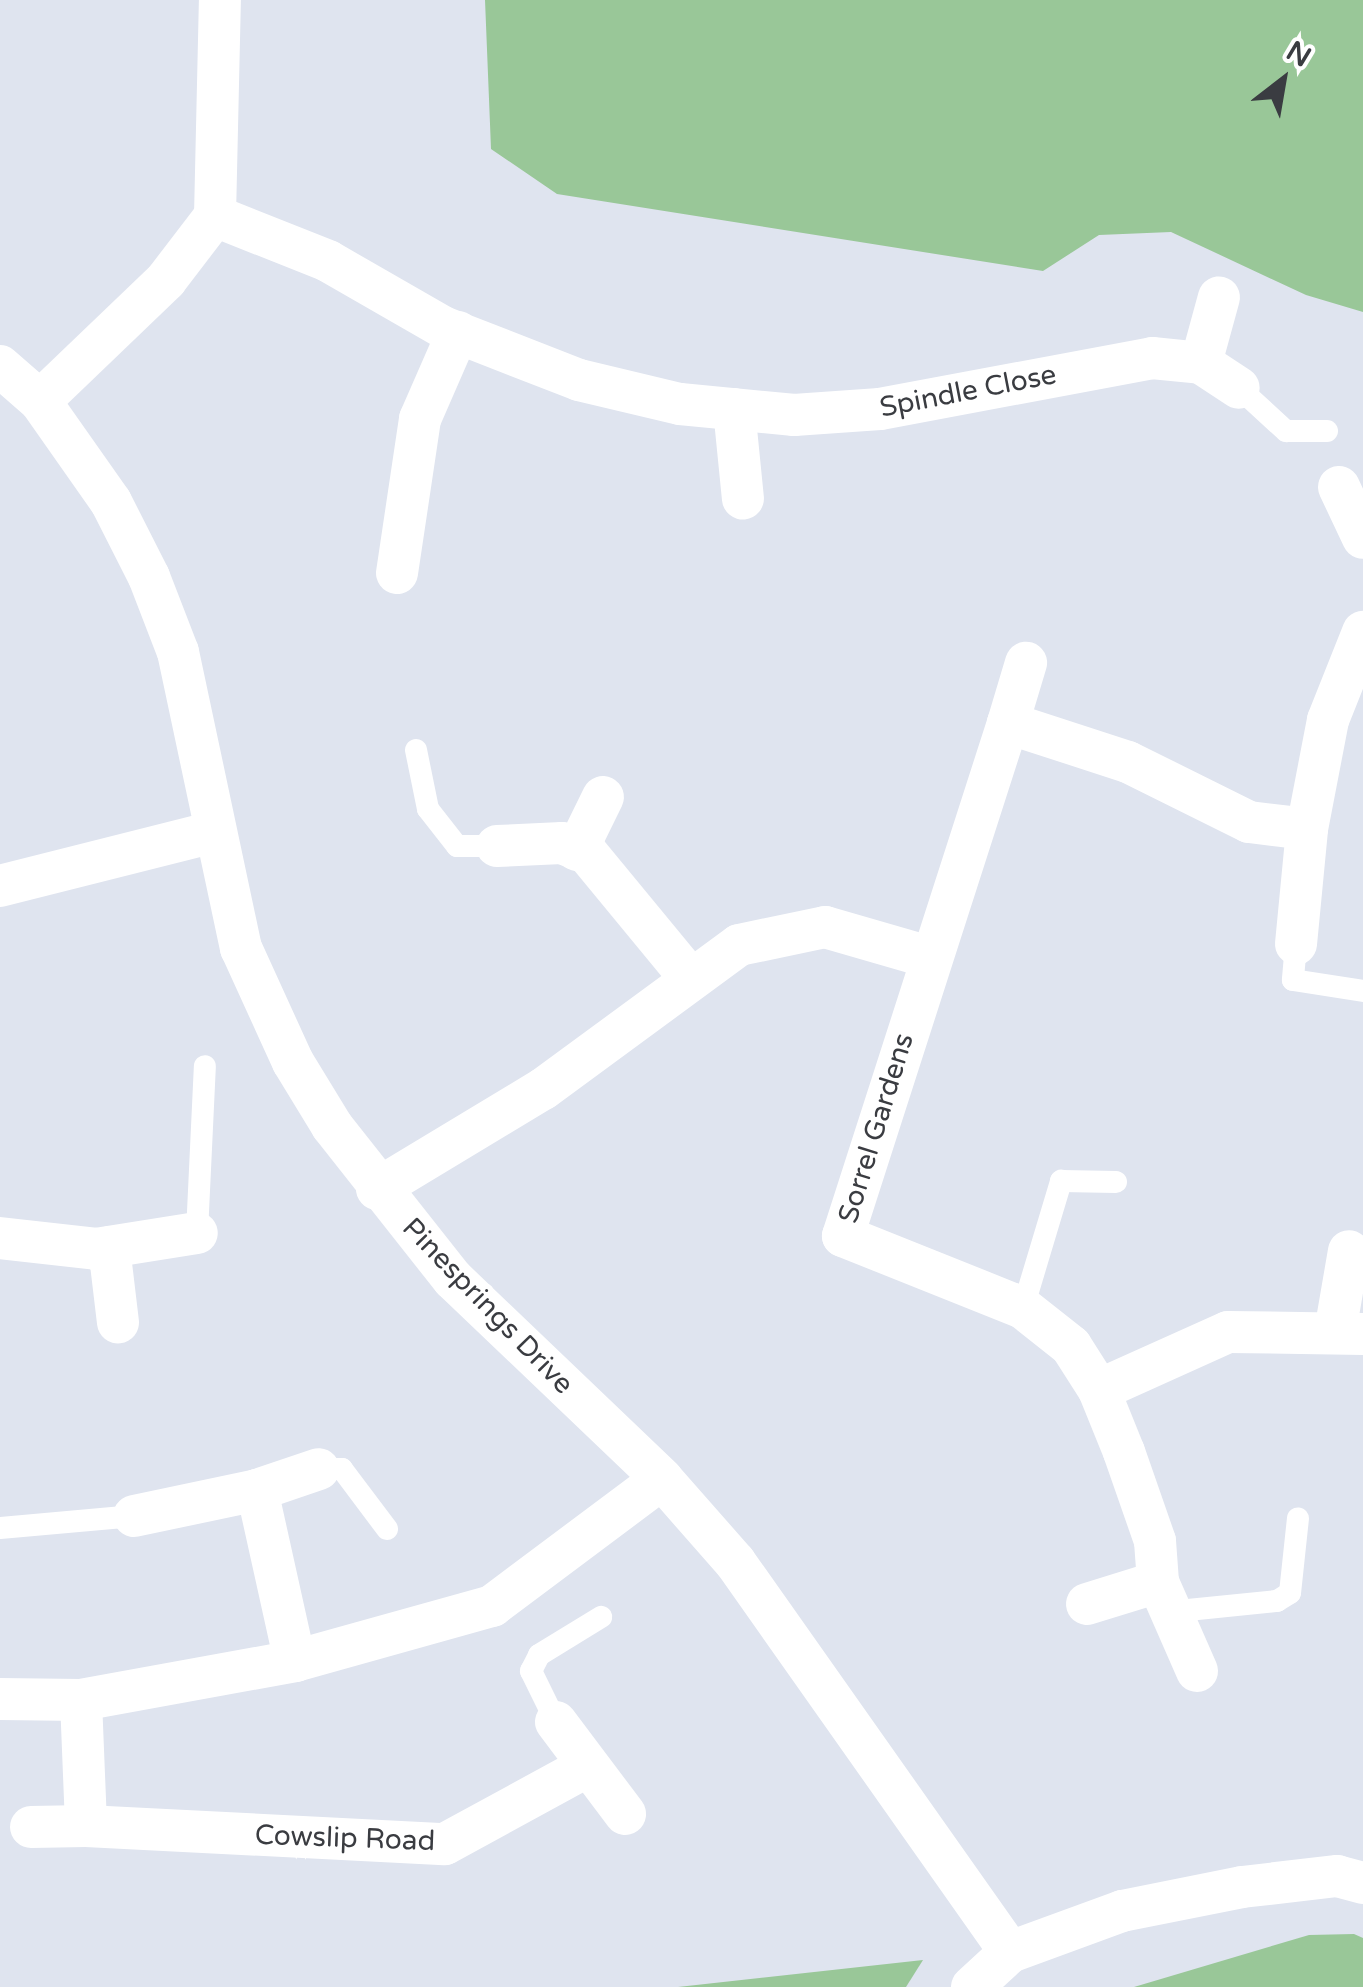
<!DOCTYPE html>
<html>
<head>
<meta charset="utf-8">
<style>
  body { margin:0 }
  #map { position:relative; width:1363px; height:1987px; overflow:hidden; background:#dfe4ef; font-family:"Varela Round",sans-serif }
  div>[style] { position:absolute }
  .green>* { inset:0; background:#99c798 }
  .lane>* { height:22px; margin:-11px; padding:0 11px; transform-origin:11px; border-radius:11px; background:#fff }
  .street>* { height:42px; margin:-21px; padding:0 21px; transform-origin:21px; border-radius:21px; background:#fff }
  span { translate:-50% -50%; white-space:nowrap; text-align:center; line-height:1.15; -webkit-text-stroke:10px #fff; paint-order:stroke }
  .street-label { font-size:28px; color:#3a3c41 }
  .north { position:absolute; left:1233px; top:30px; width:100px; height:100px; -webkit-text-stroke:8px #fff; paint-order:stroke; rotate:31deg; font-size:28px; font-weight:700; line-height:40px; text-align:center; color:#3a3c41 }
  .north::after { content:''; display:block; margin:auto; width:35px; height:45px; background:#3a3c41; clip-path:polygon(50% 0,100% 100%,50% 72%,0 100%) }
</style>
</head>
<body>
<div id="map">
  <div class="green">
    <div style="clip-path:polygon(485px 0,1363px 0,1363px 312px,1306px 295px,1171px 232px,1099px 235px,1043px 271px,557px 194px,491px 149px)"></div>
    <div style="clip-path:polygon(1354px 1934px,1363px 1938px,1363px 1987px,1134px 1987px,1309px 1935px)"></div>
    <div style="clip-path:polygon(923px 1960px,906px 1987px,678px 1987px)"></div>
  </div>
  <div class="lane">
    <div style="left:1239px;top:388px;width:64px;rotate:42.5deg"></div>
    <div style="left:1286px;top:431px;width:41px"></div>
    <div style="left:416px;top:750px;width:60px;rotate:78.5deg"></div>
    <div style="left:428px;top:809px;width:47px;rotate:51.9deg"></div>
    <div style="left:457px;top:846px;width:40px"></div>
    <div style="left:1296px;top:944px;width:36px;rotate:95deg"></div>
    <div style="left:1293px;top:980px;width:71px;rotate:8.9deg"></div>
    <div style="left:197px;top:1233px;width:167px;rotate:-87.3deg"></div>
    <div style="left:1023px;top:1308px;width:133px;rotate:-73.3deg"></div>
    <div style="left:1061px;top:1181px;width:55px;rotate:1deg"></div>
    <div style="left:319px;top:1469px;width:23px"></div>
    <div style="left:342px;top:1469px;width:75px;rotate:53.1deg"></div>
    <div style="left:0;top:1528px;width:135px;rotate:-5.1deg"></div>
    <div style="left:1168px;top:1612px;width:110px;rotate:-5.8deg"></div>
    <div style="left:1277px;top:1601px;width:15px;rotate:-32deg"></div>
    <div style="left:1290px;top:1593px;width:75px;rotate:-83.9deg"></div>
    <div style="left:556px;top:1722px;width:57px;rotate:-116.1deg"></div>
    <div style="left:531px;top:1671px;width:18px;rotate:-63deg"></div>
    <div style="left:539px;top:1655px;width:73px;rotate:-31.5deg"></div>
  </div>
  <div class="street">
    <div style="left:215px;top:216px;width:122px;rotate:21.7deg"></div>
    <div style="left:328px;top:261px;width:133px;rotate:29.9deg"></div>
    <div style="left:443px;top:327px;width:146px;rotate:21.3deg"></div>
    <div style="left:579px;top:380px;width:104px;rotate:13.4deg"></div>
    <div style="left:680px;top:404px;width:115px;rotate:5.5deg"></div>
    <div style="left:794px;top:415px;width:86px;rotate:-4deg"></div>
    <div style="left:880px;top:409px;width:277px;rotate:-10.6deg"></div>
    <div style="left:1152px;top:358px;width:49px;rotate:5.8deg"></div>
    <div style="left:1201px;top:363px;width:45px;rotate:33.3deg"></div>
    <div style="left:1201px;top:363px;width:68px;rotate:-74.7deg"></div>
    <div style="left:0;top:366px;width:53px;rotate:41.2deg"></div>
    <div style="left:40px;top:401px;width:123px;rotate:54.9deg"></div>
    <div style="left:111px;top:502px;width:84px;rotate:63.1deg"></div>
    <div style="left:149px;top:577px;width:80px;rotate:68.9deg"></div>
    <div style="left:178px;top:652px;width:303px;rotate:78deg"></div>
    <div style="left:241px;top:948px;width:125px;rotate:65.5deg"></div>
    <div style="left:293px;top:1062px;width:75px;rotate:58.6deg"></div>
    <div style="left:332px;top:1126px;width:195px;rotate:51.7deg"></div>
    <div style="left:453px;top:1279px;width:289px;rotate:43.7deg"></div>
    <div style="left:662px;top:1479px;width:111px;rotate:48.7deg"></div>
    <div style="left:735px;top:1562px;width:477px;rotate:54.8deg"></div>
    <div style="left:40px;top:401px;width:175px;rotate:-43.8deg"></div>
    <div style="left:166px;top:280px;width:81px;rotate:-52.6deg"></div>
    <div style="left:215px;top:216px;width:216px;rotate:-88.7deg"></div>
    <div style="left:734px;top:409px;width:90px;rotate:84.3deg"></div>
    <div style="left:1339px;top:487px;width:56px;rotate:64.8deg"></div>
    <div style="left:397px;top:573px;width:156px;rotate:-81.5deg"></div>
    <div style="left:420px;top:419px;width:95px;rotate:-66.4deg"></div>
    <div style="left:1008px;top:723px;width:63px;rotate:-73.3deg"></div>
    <div style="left:497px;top:846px;width:65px;rotate:-2.6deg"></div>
    <div style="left:562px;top:843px;width:27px;rotate:22deg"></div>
    <div style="left:587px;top:853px;width:162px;rotate:50.5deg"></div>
    <div style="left:577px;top:850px;width:59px;rotate:-63.9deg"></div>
    <div style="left:0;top:886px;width:220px;rotate:-14.2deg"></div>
    <div style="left:1296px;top:944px;width:116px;rotate:-84.5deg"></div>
    <div style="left:377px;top:1189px;width:194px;rotate:-31.1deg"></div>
    <div style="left:543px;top:1089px;width:243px;rotate:-36.3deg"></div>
    <div style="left:739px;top:945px;width:88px;rotate:-11.8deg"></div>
    <div style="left:825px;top:927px;width:108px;rotate:16.1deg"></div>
    <div style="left:0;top:1238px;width:97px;rotate:6.5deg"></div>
    <div style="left:96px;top:1249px;width:102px;rotate:-9deg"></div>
    <div style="left:109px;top:1247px;width:76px;rotate:83.2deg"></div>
    <div style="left:1335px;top:1332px;width:82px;rotate:-80.2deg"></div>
    <div style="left:1099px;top:1390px;width:141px;rotate:-24.2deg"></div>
    <div style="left:1228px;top:1332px;width:135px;rotate:0.8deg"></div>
    <div style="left:257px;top:1490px;width:175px;rotate:77.5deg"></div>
    <div style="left:134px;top:1516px;width:126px;rotate:-11.9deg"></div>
    <div style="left:257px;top:1490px;width:65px;rotate:-18.7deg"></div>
    <div style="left:1087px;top:1604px;width:74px;rotate:-17.2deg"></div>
    <div style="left:1197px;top:1671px;width:97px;rotate:-113.7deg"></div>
    <div style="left:1158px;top:1582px;width:41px;rotate:-94.2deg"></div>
    <div style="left:1155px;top:1541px;width:94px;rotate:-109.2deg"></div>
    <div style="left:1124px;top:1452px;width:67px;rotate:-112deg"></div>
    <div style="left:1099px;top:1390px;width:52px;rotate:-122.5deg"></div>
    <div style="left:1071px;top:1346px;width:61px;rotate:-141.6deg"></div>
    <div style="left:1023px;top:1308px;width:194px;rotate:-158.2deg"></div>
    <div style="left:843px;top:1236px;width:539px;rotate:-72.17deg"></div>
    <div style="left:1008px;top:723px;width:126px;rotate:18deg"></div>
    <div style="left:1128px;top:762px;width:135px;rotate:26.4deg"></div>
    <div style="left:1249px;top:822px;width:58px;rotate:6.9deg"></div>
    <div style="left:1307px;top:829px;width:111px;rotate:-79.1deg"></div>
    <div style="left:1328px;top:720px;width:95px;rotate:-68.3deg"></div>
    <div style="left:0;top:1699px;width:81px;rotate:0.7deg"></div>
    <div style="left:81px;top:1700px;width:218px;rotate:-10.3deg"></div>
    <div style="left:295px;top:1661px;width:205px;rotate:-15.6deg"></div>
    <div style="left:492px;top:1606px;width:212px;rotate:-36.8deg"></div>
    <div style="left:81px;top:1700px;width:126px;rotate:87.7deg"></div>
    <div style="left:86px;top:1826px;width:359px;rotate:2.9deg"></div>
    <div style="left:445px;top:1844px;width:161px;rotate:-28.6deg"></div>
    <div style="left:556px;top:1722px;width:115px;rotate:53.1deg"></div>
    <div style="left:31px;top:1827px;width:55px;rotate:-1deg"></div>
    <div style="left:972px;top:1987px;width:52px;rotate:-42.6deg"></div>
    <div style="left:1010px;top:1952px;width:119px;rotate:-20.1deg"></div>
    <div style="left:1122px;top:1911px;width:122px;rotate:-11.3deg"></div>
    <div style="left:1242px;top:1887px;width:96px;rotate:-6.6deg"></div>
    <div style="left:1337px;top:1876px;width:27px;rotate:15deg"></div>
  </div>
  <div class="street-label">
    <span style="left:968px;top:391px;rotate:-11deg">Spindle Close</span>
    <span style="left:876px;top:1128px;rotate:-73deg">Sorrel Gardens</span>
    <span style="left:488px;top:1306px;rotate:46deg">Pinesprings Drive</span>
    <span style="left:345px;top:1838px;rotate:2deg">Cowslip Road</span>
  </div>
  <div class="north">N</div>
</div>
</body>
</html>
